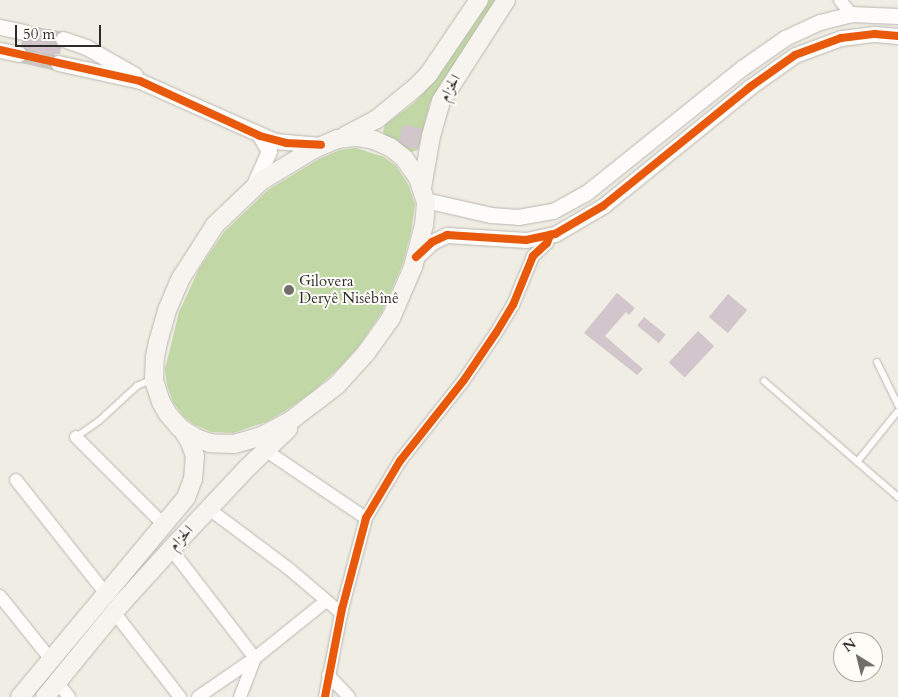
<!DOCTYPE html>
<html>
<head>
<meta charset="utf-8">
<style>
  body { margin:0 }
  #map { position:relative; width:898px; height:697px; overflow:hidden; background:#f0ede4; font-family:Cardo,Amiri,serif }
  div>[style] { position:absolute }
  .green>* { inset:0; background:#c1d7a5 }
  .building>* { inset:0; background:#d2c5cb; transform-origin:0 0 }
  .tertiary-tunnel>* { height:15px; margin-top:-7.5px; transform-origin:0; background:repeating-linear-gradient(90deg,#c9c6bf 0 15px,transparent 0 23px) }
  .roads { filter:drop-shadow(0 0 1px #b9b7b1) drop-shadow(0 0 1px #b9b7b1) }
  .service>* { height:6px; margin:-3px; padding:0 3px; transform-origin:3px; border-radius:3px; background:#fdfcfb }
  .minor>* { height:12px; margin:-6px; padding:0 6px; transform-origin:6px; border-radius:6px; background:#fdfcfb }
  .tertiary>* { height:15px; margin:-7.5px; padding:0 7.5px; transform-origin:7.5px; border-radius:7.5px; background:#fdfcfb }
  .secondary>* { height:18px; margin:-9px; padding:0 9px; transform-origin:9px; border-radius:9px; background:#f7f4f0 }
  .cycleway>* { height:8px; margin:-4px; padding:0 4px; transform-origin:4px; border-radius:4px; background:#e8590c }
  .dots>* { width:14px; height:14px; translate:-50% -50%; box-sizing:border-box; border:2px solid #fdfcf7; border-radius:50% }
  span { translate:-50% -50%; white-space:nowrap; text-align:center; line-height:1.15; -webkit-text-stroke:4px #fdfcf7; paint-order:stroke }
  .street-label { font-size:15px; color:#2b2b2b }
  .poi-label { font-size:15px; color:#2b2b2b }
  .left { translate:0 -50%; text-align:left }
  .north { position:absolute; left:833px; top:632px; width:50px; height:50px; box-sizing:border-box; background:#fdfcf7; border:1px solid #a9a8a5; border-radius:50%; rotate:324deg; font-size:14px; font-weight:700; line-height:20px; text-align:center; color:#2b2b2b }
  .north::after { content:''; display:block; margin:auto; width:18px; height:22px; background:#706f6c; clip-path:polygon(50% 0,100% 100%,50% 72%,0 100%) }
  .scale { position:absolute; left:15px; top:25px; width:86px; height:22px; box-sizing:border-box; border:2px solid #2b2b2b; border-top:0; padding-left:6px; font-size:15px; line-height:18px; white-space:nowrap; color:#2b2b2b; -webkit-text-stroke:4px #fdfcf7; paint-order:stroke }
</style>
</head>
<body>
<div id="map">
  <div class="green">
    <div style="clip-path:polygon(488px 0,496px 0,430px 102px,418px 150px,411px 152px,386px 137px,383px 131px,385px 125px,414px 103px,432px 83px)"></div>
    <div style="clip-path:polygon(356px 148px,384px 157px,396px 166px,408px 184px,415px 204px,411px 232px,403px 263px,382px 312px,358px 347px,338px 369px,312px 392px,285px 411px,266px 422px,233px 433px,212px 432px,195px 425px,184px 417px,173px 402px,167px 385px,165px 369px,179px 312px,199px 269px,224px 232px,268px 190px,319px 159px,340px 150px)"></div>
  </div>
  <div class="building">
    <div style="clip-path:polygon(31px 26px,58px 31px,54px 40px,61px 48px,60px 54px,55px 54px,49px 61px,52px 70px,21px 63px,28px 56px,28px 51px,21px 45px,22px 41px,27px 41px,33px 34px)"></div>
    <div style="clip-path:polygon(403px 125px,422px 128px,418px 149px,407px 147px,399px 141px)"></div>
    <div style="clip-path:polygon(617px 293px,635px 308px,629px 315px,626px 312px,605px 336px,643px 369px,637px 375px,584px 333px)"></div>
    <div style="left:728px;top:294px;width:25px;height:30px;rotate:40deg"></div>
    <div style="left:644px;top:317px;width:28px;height:11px;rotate:39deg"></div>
    <div style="left:698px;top:331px;width:22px;height:43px;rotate:43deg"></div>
  </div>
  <div class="tertiary-tunnel">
    <div style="left:24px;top:32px;width:40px;rotate:10deg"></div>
    <div style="left:19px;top:54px;width:40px;rotate:13deg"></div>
  </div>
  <div class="roads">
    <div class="service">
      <div style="left:877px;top:362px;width:48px;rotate:64deg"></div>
      <div style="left:764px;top:381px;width:177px;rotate:40.9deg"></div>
      <div style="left:76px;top:437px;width:28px;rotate:-35deg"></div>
      <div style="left:99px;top:421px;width:52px;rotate:-42.6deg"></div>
      <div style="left:137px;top:386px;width:17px;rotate:-24deg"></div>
      <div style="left:857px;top:462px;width:65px;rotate:-51.2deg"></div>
    </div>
    <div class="minor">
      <div style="left:840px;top:0;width:18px;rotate:52deg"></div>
      <div style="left:76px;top:437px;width:126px;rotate:45deg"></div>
      <div style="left:265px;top:450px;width:122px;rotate:34deg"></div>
      <div style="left:16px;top:480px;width:145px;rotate:51.7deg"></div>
      <div style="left:209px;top:509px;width:99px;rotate:36.8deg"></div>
      <div style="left:288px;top:568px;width:70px;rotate:40.3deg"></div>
      <div style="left:171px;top:549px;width:138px;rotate:52.4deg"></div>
      <div style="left:255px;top:658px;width:42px;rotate:111deg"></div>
      <div style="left:0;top:596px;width:83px;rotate:51.3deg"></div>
      <div style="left:114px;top:612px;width:108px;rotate:52.2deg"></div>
      <div style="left:328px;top:675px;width:30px;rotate:46deg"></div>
      <div style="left:57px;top:682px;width:19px;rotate:51deg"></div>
      <div style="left:198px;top:697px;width:69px;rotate:-34.4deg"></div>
      <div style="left:255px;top:658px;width:91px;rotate:-38.8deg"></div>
      <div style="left:325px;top:697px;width:90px;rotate:-79.1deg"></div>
      <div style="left:342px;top:609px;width:94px;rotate:-75.2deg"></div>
      <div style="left:366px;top:518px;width:66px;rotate:-59.2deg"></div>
      <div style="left:400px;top:461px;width:103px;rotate:-51.7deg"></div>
      <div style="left:464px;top:380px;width:57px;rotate:-55.8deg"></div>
      <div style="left:496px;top:333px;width:33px;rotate:-59deg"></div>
      <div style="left:513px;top:305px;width:53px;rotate:-67.8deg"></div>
      <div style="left:533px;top:256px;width:19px;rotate:-43deg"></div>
      <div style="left:547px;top:243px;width:9px;rotate:-69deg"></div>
    </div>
    <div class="tertiary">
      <div style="left:0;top:27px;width:25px;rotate:12deg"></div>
      <div style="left:63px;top:39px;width:24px;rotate:19deg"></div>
      <div style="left:86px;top:47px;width:56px;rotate:29.7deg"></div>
      <div style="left:0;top:50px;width:19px;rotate:12deg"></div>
      <div style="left:58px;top:63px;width:84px;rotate:12.4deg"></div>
      <div style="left:140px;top:81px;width:148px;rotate:24deg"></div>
      <div style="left:275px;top:141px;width:46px;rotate:5deg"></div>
      <div style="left:253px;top:187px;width:39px;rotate:-66deg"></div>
      <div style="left:269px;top:151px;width:17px;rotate:-121deg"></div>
      <div style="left:425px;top:200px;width:68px;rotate:12.8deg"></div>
      <div style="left:491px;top:215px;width:27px;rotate:4deg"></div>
      <div style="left:518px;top:217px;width:36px;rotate:-10deg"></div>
      <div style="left:553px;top:211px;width:38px;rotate:-29deg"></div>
      <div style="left:586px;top:193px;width:200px;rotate:-38.7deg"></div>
      <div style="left:742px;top:68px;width:52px;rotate:-34.9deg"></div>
      <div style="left:785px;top:38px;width:38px;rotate:-25deg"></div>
      <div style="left:820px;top:22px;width:32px;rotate:-14deg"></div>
      <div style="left:851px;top:14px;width:47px;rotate:2.4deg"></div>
      <div style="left:416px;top:257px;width:22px;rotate:-43deg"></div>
      <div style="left:432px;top:242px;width:17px;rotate:-25deg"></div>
      <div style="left:447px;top:235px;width:79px;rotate:3.6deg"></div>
      <div style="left:526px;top:240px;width:30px;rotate:-12deg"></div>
      <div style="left:555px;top:234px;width:56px;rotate:-30.3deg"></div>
      <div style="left:603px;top:206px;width:189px;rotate:-39deg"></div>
      <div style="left:750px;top:87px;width:55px;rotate:-35.4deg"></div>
      <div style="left:795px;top:55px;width:49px;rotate:-20.3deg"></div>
      <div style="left:841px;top:38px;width:34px;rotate:-7deg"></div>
      <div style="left:875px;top:34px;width:23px;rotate:5deg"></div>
    </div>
    <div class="secondary">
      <div style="left:345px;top:136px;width:36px;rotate:-28deg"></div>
      <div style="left:377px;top:119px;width:50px;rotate:-39.4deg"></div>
      <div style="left:416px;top:87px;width:17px;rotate:-45deg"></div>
      <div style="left:428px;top:75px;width:91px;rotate:-55.8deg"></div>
      <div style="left:357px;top:137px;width:17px;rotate:10deg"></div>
      <div style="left:374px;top:140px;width:17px;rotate:24deg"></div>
      <div style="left:390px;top:147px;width:18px;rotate:38deg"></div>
      <div style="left:404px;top:158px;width:24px;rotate:55deg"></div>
      <div style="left:418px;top:178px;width:26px;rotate:72deg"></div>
      <div style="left:426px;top:203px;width:22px;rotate:95deg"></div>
      <div style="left:424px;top:225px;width:43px;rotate:104.7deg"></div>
      <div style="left:413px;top:267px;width:56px;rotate:113.3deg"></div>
      <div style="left:391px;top:318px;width:43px;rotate:125.5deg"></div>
      <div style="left:366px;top:353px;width:43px;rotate:132.2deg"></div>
      <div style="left:337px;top:385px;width:59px;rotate:142.5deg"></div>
      <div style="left:290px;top:421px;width:32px;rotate:152deg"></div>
      <div style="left:262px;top:436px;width:29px;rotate:164deg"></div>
      <div style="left:234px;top:444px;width:24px;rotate:-178deg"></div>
      <div style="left:210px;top:443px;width:15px;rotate:-160deg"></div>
      <div style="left:196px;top:438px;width:19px;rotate:-148deg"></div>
      <div style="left:180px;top:428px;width:18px;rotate:-131deg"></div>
      <div style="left:168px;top:414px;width:14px;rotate:-120deg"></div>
      <div style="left:161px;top:402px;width:22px;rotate:-108deg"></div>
      <div style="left:154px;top:381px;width:24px;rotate:-88deg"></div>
      <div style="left:155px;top:357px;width:15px;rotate:-79deg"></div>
      <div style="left:158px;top:342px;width:35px;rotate:-74deg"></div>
      <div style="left:168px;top:308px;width:33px;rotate:-67deg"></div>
      <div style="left:181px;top:278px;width:63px;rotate:-57.3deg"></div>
      <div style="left:215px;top:225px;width:64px;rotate:-43.7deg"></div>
      <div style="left:261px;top:181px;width:62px;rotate:-31.1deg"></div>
      <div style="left:314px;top:149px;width:25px;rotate:-23deg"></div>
      <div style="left:337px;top:139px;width:20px;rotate:-6deg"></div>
      <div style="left:422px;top:188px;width:53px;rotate:-80.2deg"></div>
      <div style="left:431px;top:136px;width:36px;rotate:-74deg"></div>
      <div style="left:441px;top:101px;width:120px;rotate:-57.2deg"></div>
      <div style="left:20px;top:697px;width:259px;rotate:-50.2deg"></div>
      <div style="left:186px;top:498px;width:20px;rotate:-70deg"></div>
      <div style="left:193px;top:479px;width:23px;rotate:-85deg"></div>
      <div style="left:195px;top:456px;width:15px;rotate:-110deg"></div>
      <div style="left:190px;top:442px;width:13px;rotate:-122deg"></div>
      <div style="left:45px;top:697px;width:120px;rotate:-50.7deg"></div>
      <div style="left:121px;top:604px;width:74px;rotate:-47.7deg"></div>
      <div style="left:171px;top:549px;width:111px;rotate:-46.8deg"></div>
      <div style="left:247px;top:468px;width:57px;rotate:-43.6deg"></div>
    </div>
  </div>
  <div class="cycleway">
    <div style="left:0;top:50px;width:143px;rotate:12.5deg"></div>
    <div style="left:140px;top:81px;width:132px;rotate:24.6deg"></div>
    <div style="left:260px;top:136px;width:27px;rotate:15deg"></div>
    <div style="left:286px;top:143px;width:35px;rotate:3deg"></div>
    <div style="left:416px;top:257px;width:22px;rotate:-43deg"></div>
    <div style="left:432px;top:242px;width:17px;rotate:-25deg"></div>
    <div style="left:447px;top:235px;width:79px;rotate:3.6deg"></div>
    <div style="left:526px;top:240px;width:30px;rotate:-12deg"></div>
    <div style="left:555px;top:234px;width:56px;rotate:-30.3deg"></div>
    <div style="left:603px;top:206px;width:189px;rotate:-39deg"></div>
    <div style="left:750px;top:87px;width:55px;rotate:-35.4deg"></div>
    <div style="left:795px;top:55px;width:49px;rotate:-20.3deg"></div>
    <div style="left:841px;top:38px;width:34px;rotate:-7deg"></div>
    <div style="left:875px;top:34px;width:23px;rotate:5deg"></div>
    <div style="left:325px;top:697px;width:90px;rotate:-79.1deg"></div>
    <div style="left:342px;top:609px;width:94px;rotate:-75.2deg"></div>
    <div style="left:366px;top:518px;width:66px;rotate:-59.2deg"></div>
    <div style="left:400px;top:461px;width:103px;rotate:-51.7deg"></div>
    <div style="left:464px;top:380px;width:57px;rotate:-55.8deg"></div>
    <div style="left:496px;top:333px;width:33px;rotate:-59deg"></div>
    <div style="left:513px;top:305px;width:53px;rotate:-67.8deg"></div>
    <div style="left:533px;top:256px;width:19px;rotate:-43deg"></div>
    <div style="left:547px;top:243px;width:9px;rotate:-69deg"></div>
  </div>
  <div class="dots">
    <div style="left:289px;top:290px;background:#706f6c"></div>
  </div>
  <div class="street-label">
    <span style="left:450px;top:88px;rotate:-60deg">الحزام</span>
    <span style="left:181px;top:538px;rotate:-47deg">الحزام</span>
  </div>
  <div class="poi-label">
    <span class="left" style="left:299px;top:290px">Gilovera<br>Deryê Nisêbînê</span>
  </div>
  <div class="north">N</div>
  <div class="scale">50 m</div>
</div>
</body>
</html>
